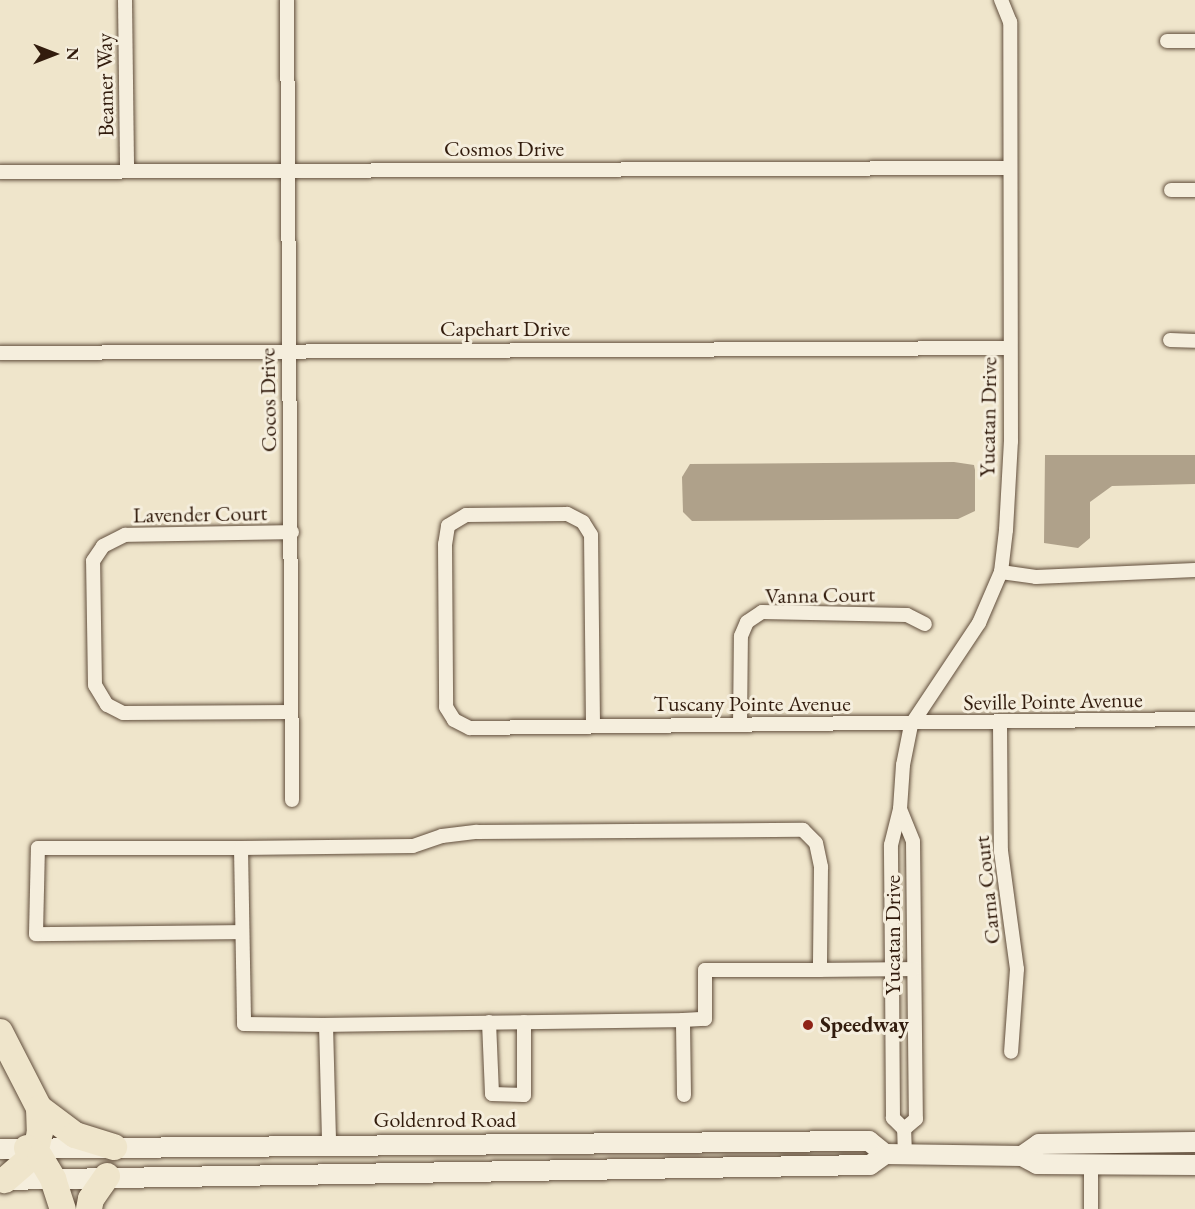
<!DOCTYPE html>
<html>
<head>
<meta charset="utf-8">
<style>
  body { margin:0 }
  #map { position:relative; width:1195px; height:1209px; overflow:hidden; background:#efe5cb; font-family:"EB Garamond",serif }
  div>[style] { position:absolute }
  .water>* { inset:0; background:#afa18a }
  .roads { filter:drop-shadow(0 0 2px #614e3c) drop-shadow(0 0 2px #614e3c) }
  .minor>* { height:14px; margin:-7px; padding:0 7px; transform-origin:7px; border-radius:7px; background:#f5eedd }
  .secondary>* { height:20px; margin:-10px; padding:0 10px; transform-origin:10px; border-radius:10px; background:#f5eedd }
  .motorway>* { height:26px; margin:-13px; padding:0 13px; transform-origin:13px; border-radius:13px; background:#efe5cb }
  .dots>* { width:16px; height:16px; translate:-50% -50%; box-sizing:border-box; border:3px solid #f5eedd; border-radius:50% }
  span { translate:-50% -50%; white-space:nowrap; text-align:center; line-height:1.15; -webkit-text-stroke:6px #f5eedd; paint-order:stroke }
  .street-label { font-size:22px; color:#321c0d }
  .poi-label { font-size:22px; color:#321c0d; font-weight:700 }
  .left { translate:0 -50%; text-align:left }
  .north { position:absolute; left:24px; top:24px; width:60px; height:60px; -webkit-text-stroke:4px #f5eedd; paint-order:stroke; rotate:90deg; font-size:16px; font-weight:700; line-height:24px; text-align:center; color:#321c0d }
  .north::after { content:''; display:block; margin:auto; width:21px; height:27px; background:#321c0d; clip-path:polygon(50% 0,100% 100%,50% 72%,0 100%) }
</style>
</head>
<body>
<div id="map">
  <div class="water">
    <div style="clip-path:polygon(1045px 455px,1195px 455px,1195px 484px,1112px 486px,1090px 502px,1090px 538px,1078px 548px,1044px 543px)"></div>
    <div style="clip-path:polygon(954px 462px,974px 465px,975px 470px,975px 511px,958px 519px,692px 521px,683px 512px,682px 477px,690px 464px)"></div>
  </div>
  <div class="roads">
    <div class="minor">
      <div style="left:125px;top:0;width:170px;rotate:89.3deg"></div>
      <div style="left:287px;top:0;width:800px;rotate:89.64deg"></div>
      <div style="left:1167px;top:41px;width:28px"></div>
      <div style="left:0;top:172px;width:1009px;rotate:-0.23deg"></div>
      <div style="left:1171px;top:190px;width:24px"></div>
      <div style="left:1170px;top:340px;width:25px;rotate:2deg"></div>
      <div style="left:0;top:353px;width:1010px;rotate:-0.28deg"></div>
      <div style="left:1001px;top:572px;width:35px;rotate:8deg"></div>
      <div style="left:1036px;top:577px;width:159px;rotate:-2.5deg"></div>
      <div style="left:291px;top:712px;width:168px;rotate:179.7deg"></div>
      <div style="left:123px;top:713px;width:18px;rotate:-153deg"></div>
      <div style="left:107px;top:705px;width:23px;rotate:-121deg"></div>
      <div style="left:95px;top:685px;width:124px;rotate:-90.9deg"></div>
      <div style="left:93px;top:561px;width:18px;rotate:-56deg"></div>
      <div style="left:103px;top:546px;width:25px;rotate:-27deg"></div>
      <div style="left:125px;top:535px;width:167px;rotate:-1deg"></div>
      <div style="left:1000px;top:723px;width:128px;rotate:89.6deg"></div>
      <div style="left:1001px;top:851px;width:119px;rotate:82.3deg"></div>
      <div style="left:1017px;top:969px;width:83px;rotate:94.1deg"></div>
      <div style="left:593px;top:724px;width:189px;rotate:-90.6deg"></div>
      <div style="left:591px;top:535px;width:15px;rotate:-122deg"></div>
      <div style="left:583px;top:522px;width:18px;rotate:-153deg"></div>
      <div style="left:567px;top:514px;width:101px;rotate:179.4deg"></div>
      <div style="left:466px;top:515px;width:21px;rotate:149deg"></div>
      <div style="left:448px;top:526px;width:18px;rotate:99deg"></div>
      <div style="left:445px;top:544px;width:163px;rotate:89.6deg"></div>
      <div style="left:446px;top:707px;width:15px;rotate:58deg"></div>
      <div style="left:454px;top:720px;width:18px;rotate:27deg"></div>
      <div style="left:470px;top:728px;width:725px;rotate:-0.71deg"></div>
      <div style="left:740px;top:725px;width:89px;rotate:-89.4deg"></div>
      <div style="left:741px;top:636px;width:15px;rotate:-67deg"></div>
      <div style="left:747px;top:622px;width:18px;rotate:-34deg"></div>
      <div style="left:762px;top:612px;width:145px;rotate:1.2deg"></div>
      <div style="left:907px;top:615px;width:20px;rotate:27deg"></div>
      <div style="left:900px;top:809px;width:35px;rotate:68deg"></div>
      <div style="left:913px;top:842px;width:277px;rotate:89.4deg"></div>
      <div style="left:916px;top:1119px;width:16px;rotate:140deg"></div>
      <div style="left:241px;top:848px;width:172px;rotate:-0.7deg"></div>
      <div style="left:413px;top:846px;width:31px;rotate:-19deg"></div>
      <div style="left:442px;top:836px;width:35px;rotate:-7deg"></div>
      <div style="left:477px;top:832px;width:326px;rotate:-0.4deg"></div>
      <div style="left:803px;top:830px;width:18px;rotate:45deg"></div>
      <div style="left:816px;top:843px;width:25px;rotate:78deg"></div>
      <div style="left:821px;top:867px;width:103px;rotate:90.6deg"></div>
      <div style="left:820px;top:970px;width:94px;rotate:-0.6deg"></div>
      <div style="left:242px;top:932px;width:206px;rotate:179.4deg"></div>
      <div style="left:36px;top:934px;width:86px;rotate:-88.7deg"></div>
      <div style="left:38px;top:848px;width:203px"></div>
      <div style="left:241px;top:848px;width:176px;rotate:89deg"></div>
      <div style="left:244px;top:1024px;width:82px;rotate:0.7deg"></div>
      <div style="left:326px;top:1025px;width:118px;rotate:88.5deg"></div>
      <div style="left:489px;top:1022px;width:72px;rotate:87.6deg"></div>
      <div style="left:492px;top:1094px;width:32px;rotate:2deg"></div>
      <div style="left:524px;top:1095px;width:73px;rotate:-90deg"></div>
      <div style="left:326px;top:1025px;width:357px;rotate:-0.8deg"></div>
      <div style="left:684px;top:1095px;width:75px;rotate:-90.8deg"></div>
      <div style="left:683px;top:1020px;width:22px;rotate:-3deg"></div>
      <div style="left:705px;top:1019px;width:49px;rotate:-90deg"></div>
      <div style="left:705px;top:970px;width:115px"></div>
      <div style="left:905px;top:1155px;width:26px;rotate:-92deg"></div>
      <div style="left:904px;top:1129px;width:16px;rotate:-135deg"></div>
      <div style="left:893px;top:1118px;width:149px;rotate:-90.4deg"></div>
      <div style="left:892px;top:969px;width:124px;rotate:-90.5deg"></div>
      <div style="left:891px;top:845px;width:37px;rotate:-76deg"></div>
      <div style="left:900px;top:809px;width:44px;rotate:-86.1deg"></div>
      <div style="left:903px;top:765px;width:41px;rotate:-78.7deg"></div>
      <div style="left:911px;top:725px;width:123px;rotate:-56.3deg"></div>
      <div style="left:979px;top:623px;width:56px;rotate:-66.7deg"></div>
      <div style="left:1001px;top:572px;width:42px;rotate:-83.2deg"></div>
      <div style="left:1006px;top:530px;width:89px;rotate:-86.8deg"></div>
      <div style="left:1011px;top:441px;width:419px;rotate:-90.1deg"></div>
      <div style="left:1010px;top:22px;width:24px;rotate:-112deg"></div>
      <div style="left:1091px;top:1209px;width:44px;rotate:-90deg"></div>
    </div>
    <div class="secondary">
      <div style="left:0;top:1149px;width:869px;rotate:-0.53deg"></div>
      <div style="left:869px;top:1141px;width:21px;rotate:39deg"></div>
      <div style="left:1022px;top:1156px;width:21px;rotate:-35deg"></div>
      <div style="left:1039px;top:1144px;width:156px;rotate:-0.7deg"></div>
      <div style="left:0;top:1180px;width:870px;rotate:-0.99deg"></div>
      <div style="left:870px;top:1165px;width:19px;rotate:-36deg"></div>
      <div style="left:885px;top:1154px;width:137px;rotate:0.8deg"></div>
      <div style="left:1022px;top:1156px;width:17px;rotate:28deg"></div>
      <div style="left:1037px;top:1164px;width:158px;rotate:0.4deg"></div>
    </div>
    <div class="motorway">
      <div style="left:0;top:1032px;width:85px;rotate:62.8deg"></div>
      <div style="left:39px;top:1108px;width:24px;rotate:88deg"></div>
      <div style="left:40px;top:1132px;width:23px;rotate:103deg"></div>
      <div style="left:35px;top:1154px;width:40px;rotate:139deg"></div>
      <div style="left:39px;top:1108px;width:45px;rotate:36.9deg"></div>
      <div style="left:75px;top:1135px;width:41px;rotate:17.1deg"></div>
      <div style="left:27px;top:1148px;width:16px;rotate:35deg"></div>
      <div style="left:40px;top:1157px;width:26px;rotate:59deg"></div>
      <div style="left:53px;top:1179px;width:32px;rotate:72deg"></div>
      <div style="left:89px;top:1209px;width:10px;rotate:-79deg"></div>
      <div style="left:91px;top:1199px;width:28px;rotate:-55deg"></div>
    </div>
  </div>
  <div class="dots">
    <div style="left:808px;top:1025px;background:#8f2418"></div>
  </div>
  <div class="street-label">
    <span style="left:105px;top:85px;rotate:-91deg">Beamer Way</span>
    <span style="left:504px;top:149px">Cosmos Drive</span>
    <span style="left:505px;top:329px">Capehart Drive</span>
    <span style="left:268px;top:400px;rotate:-91deg">Cocos Drive</span>
    <span style="left:988px;top:417px;rotate:-89deg">Yucatan Drive</span>
    <span style="left:200px;top:514px;rotate:-1deg">Lavender Court</span>
    <span style="left:820px;top:595px;rotate:-1deg">Vanna Court</span>
    <span style="left:1053px;top:701px;rotate:-1deg">Seville Pointe Avenue</span>
    <span style="left:752px;top:704px">Tuscany Pointe Avenue</span>
    <span style="left:987px;top:890px;rotate:-96deg">Carna Court</span>
    <span style="left:893px;top:935px;rotate:-90deg">Yucatan Drive</span>
    <span style="left:445px;top:1120px">Goldenrod Road</span>
  </div>
  <div class="poi-label">
    <span class="left" style="left:820px;top:1025px">Speedway</span>
  </div>
  <div class="north">N</div>
</div>
</body>
</html>
